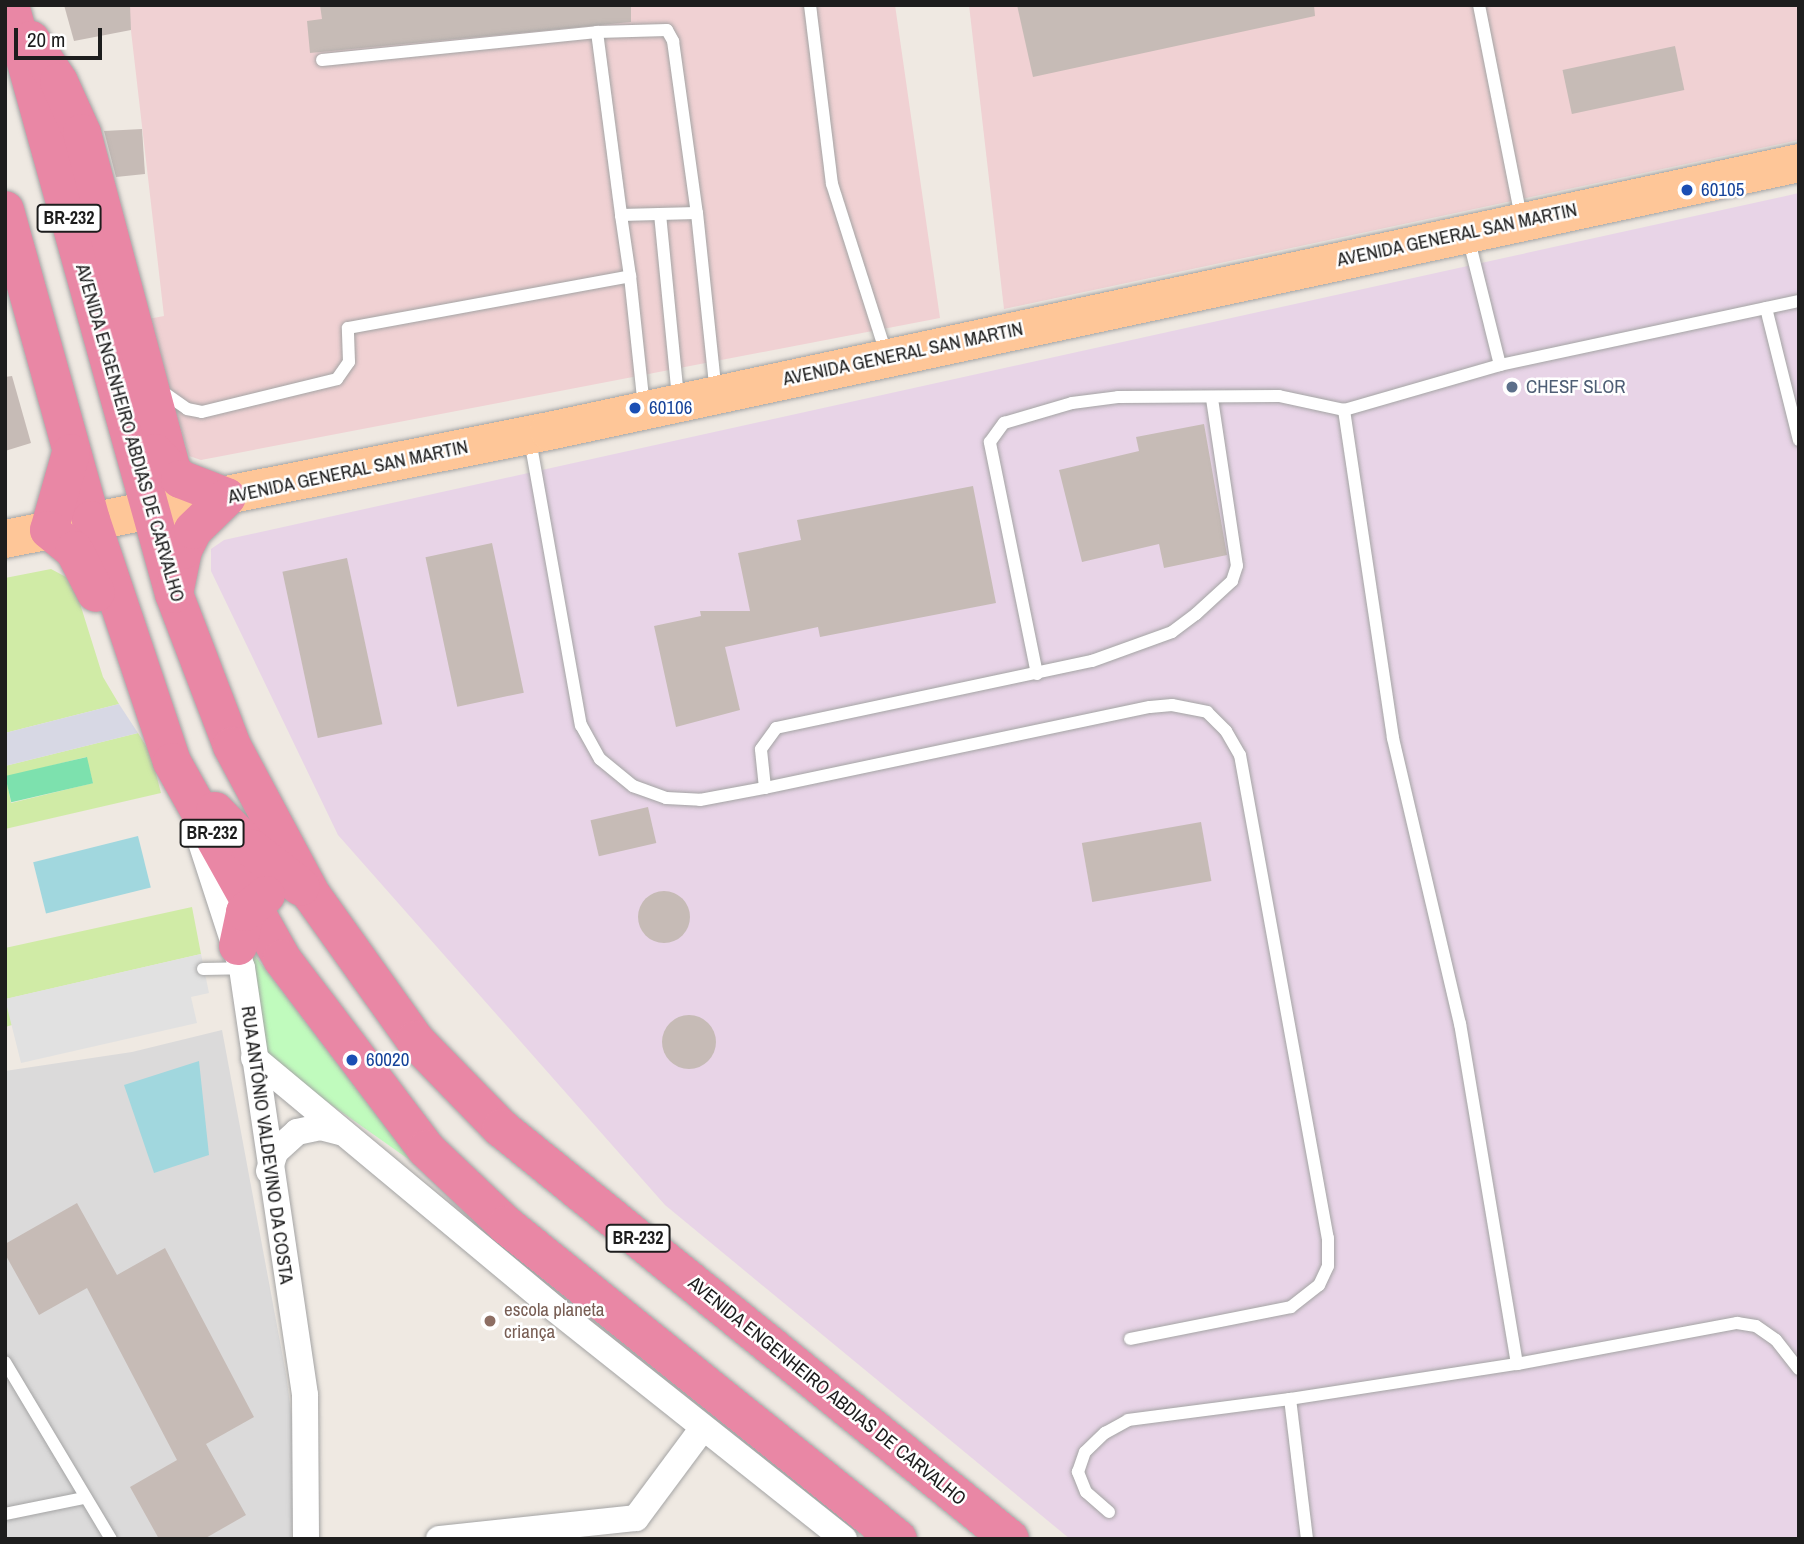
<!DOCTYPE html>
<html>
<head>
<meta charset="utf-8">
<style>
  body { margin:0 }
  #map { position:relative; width:1804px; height:1544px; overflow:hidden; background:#efe9e2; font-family:"Archivo Narrow",sans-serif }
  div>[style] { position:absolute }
  .residential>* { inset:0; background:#dbdada }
  .commercial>* { inset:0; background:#f0d1d3 }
  .industrial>* { inset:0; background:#e8d4e7 }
  .grass>* { inset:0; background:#d0eba6 }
  .park>* { inset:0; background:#c0fbbd }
  .pitch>* { inset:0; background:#7de1ae; transform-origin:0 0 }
  .parking>* { inset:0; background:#e1e1e1 }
  .plaza>* { inset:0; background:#d7d8e4 }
  .water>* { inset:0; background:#a1d7de; transform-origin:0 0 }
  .building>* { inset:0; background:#c6bbb6; transform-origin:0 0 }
  .round { border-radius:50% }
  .roads { filter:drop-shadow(0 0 2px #a4a4a4) drop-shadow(0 0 2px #a4a4a4) }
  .lane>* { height:12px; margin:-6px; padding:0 6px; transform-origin:6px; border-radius:6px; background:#fff }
  .street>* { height:26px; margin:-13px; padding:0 13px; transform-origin:13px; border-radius:13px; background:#fff }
  .primary>* { height:38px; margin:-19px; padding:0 19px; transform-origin:19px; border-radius:19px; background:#fec698 }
  .highway>* { height:38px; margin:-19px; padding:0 19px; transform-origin:19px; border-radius:19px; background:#e987a5 }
  .dots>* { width:19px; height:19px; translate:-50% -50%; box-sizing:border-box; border:4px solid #fff; border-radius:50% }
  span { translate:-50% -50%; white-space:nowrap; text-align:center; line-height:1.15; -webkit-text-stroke:5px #fff; paint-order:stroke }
  .shield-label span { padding:2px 5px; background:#fff; border:2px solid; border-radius:5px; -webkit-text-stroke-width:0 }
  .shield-label { font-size:18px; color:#1d1d1d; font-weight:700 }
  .transit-label { font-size:19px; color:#164399 }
  .left { translate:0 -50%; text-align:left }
  .street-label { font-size:19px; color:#1d1d1d }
  .service-label { font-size:19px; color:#4e5e75 }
  .education-label { font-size:19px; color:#785e54 }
  .frame { position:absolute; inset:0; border:7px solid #1d1d1d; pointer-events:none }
  .scale { position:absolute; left:14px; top:28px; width:88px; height:32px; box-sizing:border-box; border:4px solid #1d1d1d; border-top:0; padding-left:9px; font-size:21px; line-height:24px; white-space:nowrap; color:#1d1d1d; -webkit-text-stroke:5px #fff; paint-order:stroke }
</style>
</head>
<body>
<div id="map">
  <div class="residential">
    <div style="clip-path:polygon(222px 1030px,286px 1374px,298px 1463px,291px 1539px,5px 1539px,5px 1071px,132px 1052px)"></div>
  </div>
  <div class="commercial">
    <div style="clip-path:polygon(128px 5px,895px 5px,940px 318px,201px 460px,189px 456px,148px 319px,164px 316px)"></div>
    <div style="clip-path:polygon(969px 5px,1799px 5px,1799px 140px,1004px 309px)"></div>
  </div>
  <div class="industrial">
    <div style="clip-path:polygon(1799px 193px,1799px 1539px,1070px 1539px,665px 1205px,338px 835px,211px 571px,211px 549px,224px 540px)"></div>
  </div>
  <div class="grass">
    <div style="clip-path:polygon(51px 569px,66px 577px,77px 594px,103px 677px,119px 704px,5px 733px,5px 578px)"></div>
    <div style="clip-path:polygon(evenodd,138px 733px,151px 754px,161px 793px,5px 829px,5px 766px,138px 733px,86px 757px,93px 783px,11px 803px,6px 777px,86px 757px)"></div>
    <div style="clip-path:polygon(192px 907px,201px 954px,6px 999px,12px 1025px,5px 1027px,5px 948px)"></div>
  </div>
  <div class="park">
    <div style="clip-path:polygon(249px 948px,375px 1113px,465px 1199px,265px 1058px)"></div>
  </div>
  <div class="pitch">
    <div style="left:87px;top:757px;width:27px;height:84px;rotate:77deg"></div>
  </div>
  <div class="parking">
    <div style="clip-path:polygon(201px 954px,209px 993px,191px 997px,197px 1023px,21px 1063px,5px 999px)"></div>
  </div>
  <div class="plaza">
    <div style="clip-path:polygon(119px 704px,138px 733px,5px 766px,5px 733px)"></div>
  </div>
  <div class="water">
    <div style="left:138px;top:836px;width:53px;height:108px;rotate:76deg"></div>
    <div style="clip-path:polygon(199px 1061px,209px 1155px,154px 1173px,124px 1085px)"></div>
  </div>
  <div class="building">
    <div style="clip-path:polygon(64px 5px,130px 5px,131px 30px,74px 41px)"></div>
    <div style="clip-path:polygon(320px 5px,631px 5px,631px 22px,310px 53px,307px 21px,322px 19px)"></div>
    <div style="clip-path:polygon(1017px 5px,1314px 5px,1315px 16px,1033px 77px)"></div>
    <div style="left:1675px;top:46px;width:45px;height:115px;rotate:78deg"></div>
    <div style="clip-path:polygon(142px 129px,145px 174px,116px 177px,104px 131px)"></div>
    <div style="clip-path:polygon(12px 376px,31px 443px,5px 451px,5px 377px)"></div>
    <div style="clip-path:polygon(1204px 424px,1227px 555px,1164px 568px,1159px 544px,1082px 562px,1059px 470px,1139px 451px,1136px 437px)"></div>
    <div style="clip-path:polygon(973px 486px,996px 603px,820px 637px,818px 627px,725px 647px,740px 710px,676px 727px,654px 626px,701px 616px,700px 611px,750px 611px,738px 553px,801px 540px,797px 520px)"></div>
    <div style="left:492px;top:543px;width:153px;height:68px;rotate:78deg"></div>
    <div style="left:347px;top:558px;width:170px;height:66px;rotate:78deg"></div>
    <div style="left:648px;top:807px;width:37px;height:59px;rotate:77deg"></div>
    <div style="left:1201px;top:822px;width:60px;height:121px;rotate:80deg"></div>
    <div class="round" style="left:638px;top:891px;width:52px;height:52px"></div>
    <div class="round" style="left:662px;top:1015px;width:54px;height:54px"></div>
    <div style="clip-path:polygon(77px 1203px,117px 1275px,165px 1248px,254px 1417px,206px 1444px,246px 1515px,204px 1539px,159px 1539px,130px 1487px,177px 1460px,87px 1288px,39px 1315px,5px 1254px,5px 1244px)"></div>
  </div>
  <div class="roads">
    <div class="lane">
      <div style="left:810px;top:5px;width:180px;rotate:83deg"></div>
      <div style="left:832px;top:184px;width:181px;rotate:72.3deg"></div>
      <div style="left:1479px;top:5px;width:216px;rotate:78.8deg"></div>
      <div style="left:597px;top:32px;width:185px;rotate:82.5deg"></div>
      <div style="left:322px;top:60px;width:276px;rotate:-5.8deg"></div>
      <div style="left:597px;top:32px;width:70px;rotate:-1.6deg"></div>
      <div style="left:667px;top:30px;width:13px;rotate:61deg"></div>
      <div style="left:673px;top:41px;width:174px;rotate:82.1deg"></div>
      <div style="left:697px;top:213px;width:181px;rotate:84deg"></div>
      <div style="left:660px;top:214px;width:185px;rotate:84.4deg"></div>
      <div style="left:630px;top:276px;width:133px;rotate:83.9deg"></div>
      <div style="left:1766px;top:308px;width:136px;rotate:76deg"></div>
      <div style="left:1500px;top:365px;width:306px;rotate:-12.1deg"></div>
      <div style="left:163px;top:392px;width:29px;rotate:35deg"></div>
      <div style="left:187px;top:409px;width:15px;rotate:11deg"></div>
      <div style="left:202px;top:412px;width:139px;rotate:-13.7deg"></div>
      <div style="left:337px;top:379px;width:21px;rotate:-55deg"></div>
      <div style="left:349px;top:362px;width:34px;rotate:-92deg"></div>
      <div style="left:348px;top:328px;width:287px;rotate:-10.4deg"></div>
      <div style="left:630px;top:276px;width:62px;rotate:-98.4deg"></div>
      <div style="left:621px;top:215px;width:76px;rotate:-1.5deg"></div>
      <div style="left:530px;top:440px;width:290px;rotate:79.9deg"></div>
      <div style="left:581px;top:725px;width:39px;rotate:61deg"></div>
      <div style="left:600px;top:759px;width:43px;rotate:39.3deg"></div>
      <div style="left:633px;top:786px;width:35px;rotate:20deg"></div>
      <div style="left:666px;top:798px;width:34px;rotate:3deg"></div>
      <div style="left:700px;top:800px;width:66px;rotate:-10.5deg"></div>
      <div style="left:765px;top:788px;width:39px;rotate:-96deg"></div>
      <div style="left:761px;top:749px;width:26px;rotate:-54deg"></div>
      <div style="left:776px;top:728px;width:323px;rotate:-12deg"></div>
      <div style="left:1092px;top:661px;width:85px;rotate:-19.9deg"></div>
      <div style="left:1172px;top:632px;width:30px;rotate:-37deg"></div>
      <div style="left:1196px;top:614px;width:49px;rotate:-42.5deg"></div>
      <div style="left:1232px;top:581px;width:16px;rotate:-72deg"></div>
      <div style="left:1237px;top:566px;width:170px;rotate:-98.5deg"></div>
      <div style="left:1037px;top:674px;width:237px;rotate:-101.5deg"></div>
      <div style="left:990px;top:442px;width:24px;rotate:-54deg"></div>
      <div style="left:1004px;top:423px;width:71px;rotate:-16.4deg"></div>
      <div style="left:1072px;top:403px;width:46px;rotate:-7.4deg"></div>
      <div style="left:1118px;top:397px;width:161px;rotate:-0.4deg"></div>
      <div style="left:1279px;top:396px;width:66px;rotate:12.2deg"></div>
      <div style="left:765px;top:788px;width:393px;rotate:-11.9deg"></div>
      <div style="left:1150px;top:707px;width:22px;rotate:-5deg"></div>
      <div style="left:1172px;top:705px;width:36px;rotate:11deg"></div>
      <div style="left:1207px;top:712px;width:27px;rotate:45deg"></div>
      <div style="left:1226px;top:731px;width:28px;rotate:60deg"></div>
      <div style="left:1240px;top:755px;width:491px;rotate:79.7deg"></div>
      <div style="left:1328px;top:1238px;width:28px;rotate:90deg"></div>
      <div style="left:1328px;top:1266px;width:21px;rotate:115deg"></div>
      <div style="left:1319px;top:1285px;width:36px;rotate:142deg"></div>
      <div style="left:1291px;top:1307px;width:164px;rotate:168.8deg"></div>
      <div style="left:203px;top:969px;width:39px;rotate:-1deg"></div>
      <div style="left:5px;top:1362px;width:206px;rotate:59.1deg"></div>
      <div style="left:1517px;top:1364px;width:224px;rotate:-10.6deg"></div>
      <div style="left:1737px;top:1323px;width:19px;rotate:9deg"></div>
      <div style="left:1756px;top:1326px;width:24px;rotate:35deg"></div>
      <div style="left:1776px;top:1340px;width:37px;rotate:52deg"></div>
      <div style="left:1109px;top:1512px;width:30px;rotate:-139deg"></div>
      <div style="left:1086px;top:1492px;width:22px;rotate:-112deg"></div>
      <div style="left:1078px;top:1472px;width:21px;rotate:-71deg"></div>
      <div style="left:1085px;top:1452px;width:28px;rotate:-44deg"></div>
      <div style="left:1105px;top:1433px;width:26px;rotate:-29deg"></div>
      <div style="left:1128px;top:1420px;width:163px;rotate:-7.4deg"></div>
      <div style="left:5px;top:1514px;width:81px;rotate:-11.4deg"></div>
      <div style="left:1307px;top:1539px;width:141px;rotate:-96.9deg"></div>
      <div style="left:1290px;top:1399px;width:230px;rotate:-8.8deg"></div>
      <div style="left:1517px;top:1364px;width:345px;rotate:-99.5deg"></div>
      <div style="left:1460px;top:1024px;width:294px;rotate:-103.2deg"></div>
      <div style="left:1393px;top:738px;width:332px;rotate:-98.5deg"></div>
      <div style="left:1344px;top:410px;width:162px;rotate:-16.1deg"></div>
      <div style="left:1500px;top:365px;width:132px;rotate:-104deg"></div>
    </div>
    <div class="street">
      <div style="left:200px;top:839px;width:136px;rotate:72deg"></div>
      <div style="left:242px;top:968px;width:432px;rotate:81.6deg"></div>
      <div style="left:305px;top:1395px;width:144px;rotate:89.6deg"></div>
      <div style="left:254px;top:1058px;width:393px;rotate:39.8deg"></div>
      <div style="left:556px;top:1310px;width:368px;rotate:38.5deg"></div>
      <div style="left:269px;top:1171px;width:20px;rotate:-72deg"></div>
      <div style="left:275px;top:1152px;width:30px;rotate:-42deg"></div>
      <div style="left:297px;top:1132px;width:24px;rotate:-12deg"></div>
      <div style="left:320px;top:1127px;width:21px;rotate:14deg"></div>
      <div style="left:439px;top:1539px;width:198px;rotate:-6.1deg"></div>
      <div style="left:636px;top:1518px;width:111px;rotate:-53.4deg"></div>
    </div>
    <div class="primary">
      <div style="left:5px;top:539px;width:555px;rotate:-11.23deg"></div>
      <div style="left:549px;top:431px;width:1278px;rotate:-12.1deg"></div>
    </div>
    <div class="highway">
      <div style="left:10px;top:5px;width:611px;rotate:74.44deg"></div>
      <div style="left:174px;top:594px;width:163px;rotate:69.1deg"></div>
      <div style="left:232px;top:746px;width:168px;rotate:61.9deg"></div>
      <div style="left:311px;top:894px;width:179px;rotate:54.5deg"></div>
      <div style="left:415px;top:1040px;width:123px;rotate:45.7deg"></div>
      <div style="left:501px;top:1128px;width:654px;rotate:38.92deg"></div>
      <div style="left:31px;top:40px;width:50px;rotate:56.3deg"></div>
      <div style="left:59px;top:82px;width:56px;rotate:65.7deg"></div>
      <div style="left:82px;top:133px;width:350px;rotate:75.1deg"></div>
      <div style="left:5px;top:210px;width:322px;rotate:74.5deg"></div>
      <div style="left:91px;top:520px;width:255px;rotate:71.5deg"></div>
      <div style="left:172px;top:762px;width:226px;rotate:60.8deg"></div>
      <div style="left:282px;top:959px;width:238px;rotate:52.8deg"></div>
      <div style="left:426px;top:1149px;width:110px;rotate:43.5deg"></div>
      <div style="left:506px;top:1225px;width:502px;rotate:38.7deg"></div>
      <div style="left:71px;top:453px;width:80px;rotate:105.9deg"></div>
      <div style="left:49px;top:530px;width:32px;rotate:39deg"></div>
      <div style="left:74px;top:550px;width:48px;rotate:62.9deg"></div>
      <div style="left:155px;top:453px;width:36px;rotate:46deg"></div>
      <div style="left:180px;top:479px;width:50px;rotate:21deg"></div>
      <div style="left:174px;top:594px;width:45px;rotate:-78.4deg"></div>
      <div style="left:183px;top:550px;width:22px;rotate:-63deg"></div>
      <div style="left:193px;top:530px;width:47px;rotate:-44.1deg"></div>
      <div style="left:215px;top:811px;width:52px;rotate:45.8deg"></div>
      <div style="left:251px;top:848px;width:63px;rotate:38deg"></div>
      <div style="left:238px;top:946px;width:35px;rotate:-78deg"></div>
      <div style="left:245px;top:912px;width:27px;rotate:-39deg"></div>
    </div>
  </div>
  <div class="dots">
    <div style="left:1687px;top:190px;background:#1a4fb4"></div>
    <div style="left:1512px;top:387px;background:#5c6f8a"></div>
    <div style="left:635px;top:408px;background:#1a4fb4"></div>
    <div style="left:352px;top:1060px;background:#1a4fb4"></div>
    <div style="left:490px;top:1321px;background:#8d6e63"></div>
  </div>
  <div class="shield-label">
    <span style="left:69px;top:218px">BR-232</span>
    <span style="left:212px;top:833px">BR-232</span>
    <span style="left:638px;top:1238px">BR-232</span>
  </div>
  <div class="transit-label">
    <span class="left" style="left:1701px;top:190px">60105</span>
    <span class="left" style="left:649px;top:408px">60106</span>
    <span class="left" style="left:366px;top:1060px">60020</span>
  </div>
  <div class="street-label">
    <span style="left:1457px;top:235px;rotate:-12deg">AVENIDA GENERAL SAN MARTIN</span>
    <span style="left:903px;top:354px;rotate:-12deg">AVENIDA GENERAL SAN MARTIN</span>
    <span style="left:130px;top:433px;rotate:74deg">AVENIDA ENGENHEIRO ABDIAS DE CARVALHO</span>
    <span style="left:348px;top:472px;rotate:-12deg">AVENIDA GENERAL SAN MARTIN</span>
    <span style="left:267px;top:1145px;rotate:82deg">RUA ANTÔNIO VALDEVINO DA COSTA</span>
    <span style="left:827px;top:1391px;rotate:39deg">AVENIDA ENGENHEIRO ABDIAS DE CARVALHO</span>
  </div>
  <div class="service-label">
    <span class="left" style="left:1526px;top:387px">CHESF SLOR</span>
  </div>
  <div class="education-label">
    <span class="left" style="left:504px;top:1321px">escola planeta<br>criança</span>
  </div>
  <div class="frame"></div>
  <div class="scale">20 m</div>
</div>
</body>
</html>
